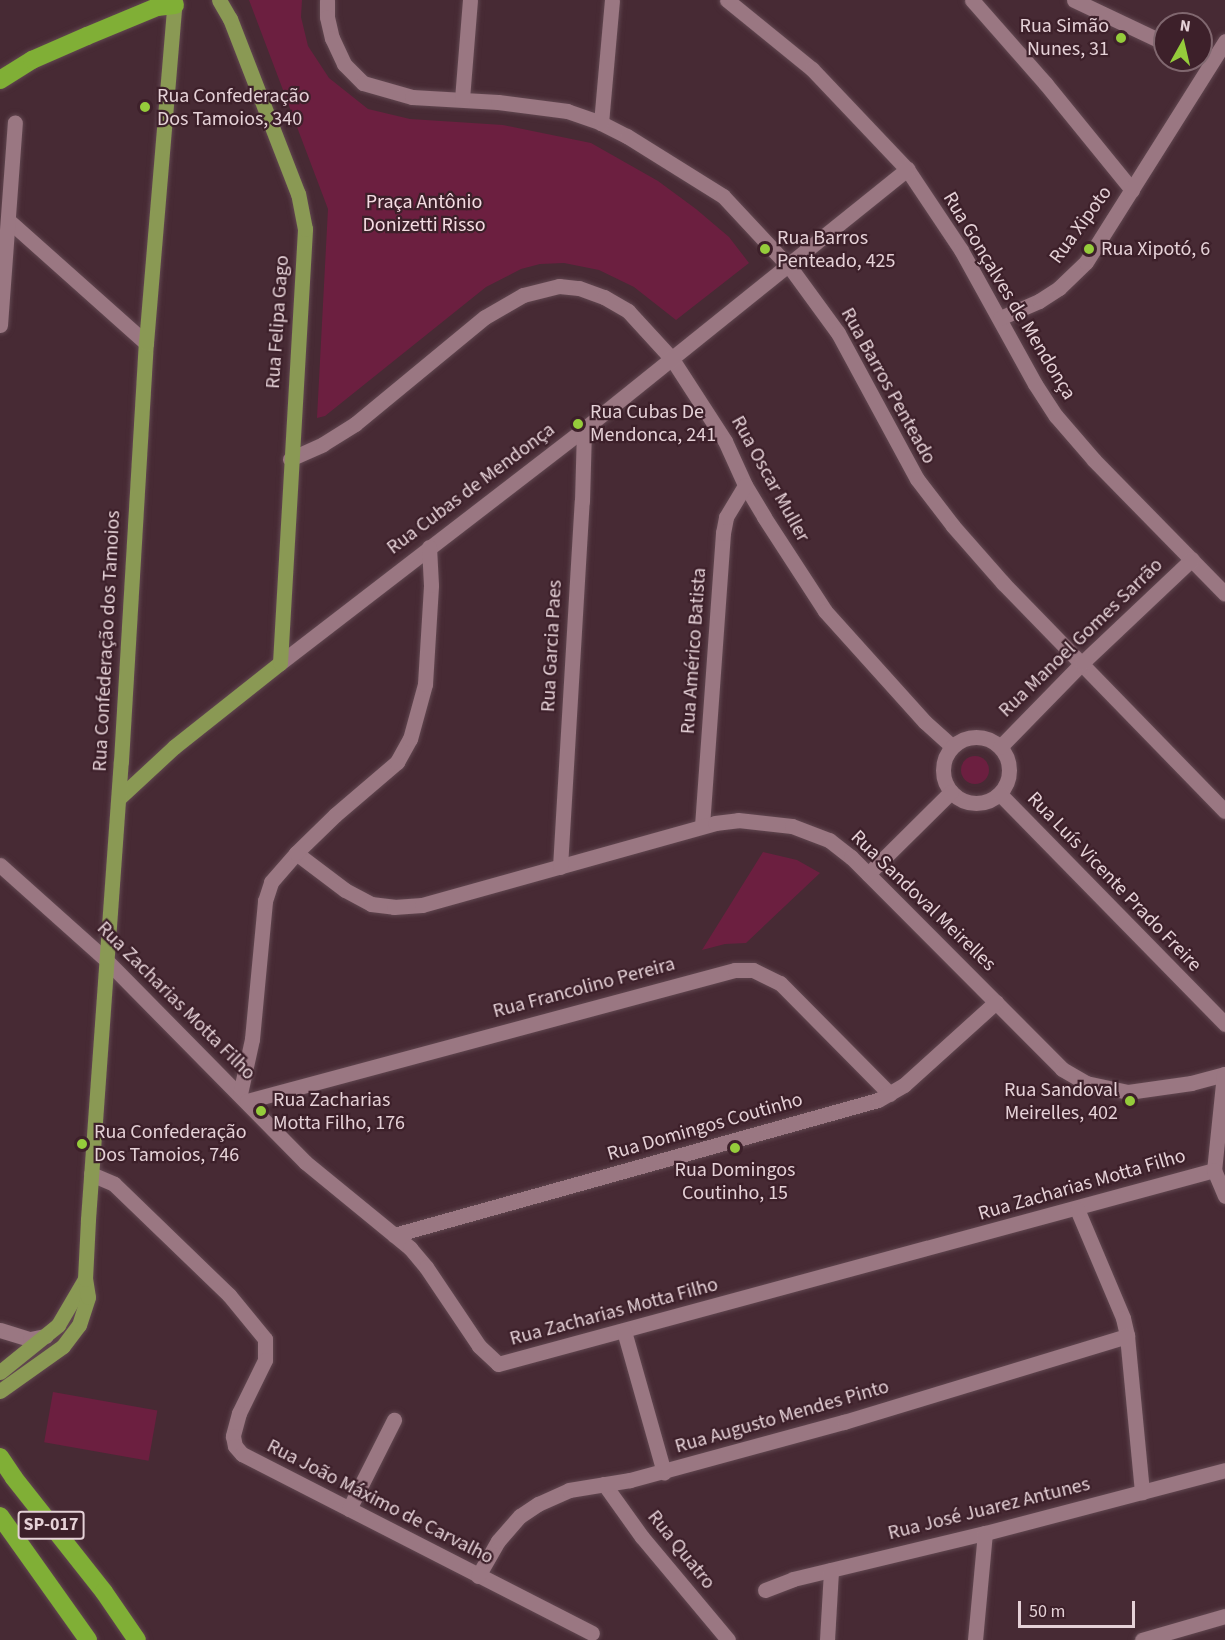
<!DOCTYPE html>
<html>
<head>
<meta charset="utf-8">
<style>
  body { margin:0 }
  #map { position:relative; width:1225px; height:1640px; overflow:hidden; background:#472a34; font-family:"Source Sans 3",sans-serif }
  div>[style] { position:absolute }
  .green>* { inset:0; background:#6c1f40; transform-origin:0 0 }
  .round { border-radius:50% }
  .roads { filter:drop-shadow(0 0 2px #614750) drop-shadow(0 0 2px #614750) }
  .minor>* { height:15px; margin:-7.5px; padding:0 7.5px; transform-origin:7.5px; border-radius:7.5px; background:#9a7782 }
  .minor>.ring { margin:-7.5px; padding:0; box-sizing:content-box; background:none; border:15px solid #9a7782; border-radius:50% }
  .major>* { height:15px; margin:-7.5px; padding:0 7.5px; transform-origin:7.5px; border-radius:7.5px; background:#8a9954 }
  .highway>* { height:18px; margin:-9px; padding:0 9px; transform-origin:9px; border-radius:9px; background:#80af36 }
  .dots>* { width:16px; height:16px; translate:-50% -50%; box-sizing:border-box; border:3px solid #3d202a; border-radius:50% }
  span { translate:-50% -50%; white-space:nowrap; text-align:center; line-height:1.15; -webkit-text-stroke:4.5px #3d202a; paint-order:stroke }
  .shield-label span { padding:2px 4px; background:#3d202a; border:2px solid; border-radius:4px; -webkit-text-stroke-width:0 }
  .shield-label { font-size:18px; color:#e5d1d7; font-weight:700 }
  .poi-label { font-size:20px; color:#e5d1d7 }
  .right { translate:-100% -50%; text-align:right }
  .left { translate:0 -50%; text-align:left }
  .park-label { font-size:20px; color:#f5dce3 }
  .street-label { font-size:20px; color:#e5d1d7 }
  .north { position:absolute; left:1153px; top:12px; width:60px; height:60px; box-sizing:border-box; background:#3d202a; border:2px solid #80676f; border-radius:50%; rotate:8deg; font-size:16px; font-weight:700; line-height:24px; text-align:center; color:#e5d1d7 }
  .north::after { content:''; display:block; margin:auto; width:21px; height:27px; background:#95cc3b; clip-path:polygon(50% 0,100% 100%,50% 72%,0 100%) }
  .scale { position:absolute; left:1018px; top:1601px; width:117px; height:27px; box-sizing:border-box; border:3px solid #e5d1d7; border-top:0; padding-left:8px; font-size:18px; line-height:21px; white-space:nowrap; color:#e5d1d7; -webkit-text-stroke:4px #3d202a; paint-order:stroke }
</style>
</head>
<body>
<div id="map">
  <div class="green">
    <div style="clip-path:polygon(249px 0,302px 0,301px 17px,308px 46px,329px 78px,368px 109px,410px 119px,503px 125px,591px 143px,658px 181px,696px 209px,729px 237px,749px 263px,676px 320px,634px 287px,599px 270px,564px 263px,540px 264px,521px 269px,486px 287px,325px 416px,317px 418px,328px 209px)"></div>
    <div class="round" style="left:961px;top:756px;width:28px;height:28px"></div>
    <div style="clip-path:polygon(763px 852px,797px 860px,820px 873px,746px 943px,725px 944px,702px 950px)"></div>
    <div style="left:53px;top:1392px;width:106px;height:51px;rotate:10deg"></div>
  </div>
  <div class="roads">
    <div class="minor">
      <div style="left:327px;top:0;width:17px;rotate:90deg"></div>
      <div style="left:327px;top:17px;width:22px;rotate:77deg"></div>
      <div style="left:332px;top:38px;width:29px;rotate:65deg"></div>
      <div style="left:344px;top:64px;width:27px;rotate:45deg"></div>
      <div style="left:363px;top:83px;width:51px;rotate:15.9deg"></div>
      <div style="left:412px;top:97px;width:86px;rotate:3.3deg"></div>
      <div style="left:498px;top:102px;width:70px;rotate:7.4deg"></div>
      <div style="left:567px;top:111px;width:36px;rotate:19deg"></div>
      <div style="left:601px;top:123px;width:29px;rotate:27deg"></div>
      <div style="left:627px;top:136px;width:113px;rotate:32deg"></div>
      <div style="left:723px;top:196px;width:101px;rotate:47deg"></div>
      <div style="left:792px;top:270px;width:78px;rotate:53.9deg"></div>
      <div style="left:838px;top:333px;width:166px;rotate:61.6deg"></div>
      <div style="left:917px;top:479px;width:59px;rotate:52.5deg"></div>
      <div style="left:953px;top:526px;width:76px;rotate:48.7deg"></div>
      <div style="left:1003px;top:583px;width:318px;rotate:45.8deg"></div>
      <div style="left:727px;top:0;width:109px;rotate:39.1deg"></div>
      <div style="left:812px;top:69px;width:138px;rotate:46.5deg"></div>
      <div style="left:907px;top:169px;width:97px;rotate:56.3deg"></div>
      <div style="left:961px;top:250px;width:153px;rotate:61.1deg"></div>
      <div style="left:1035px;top:384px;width:38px;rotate:57deg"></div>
      <div style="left:1056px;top:416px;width:58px;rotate:49.2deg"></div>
      <div style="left:1094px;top:460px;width:187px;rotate:45.6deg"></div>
      <div style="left:972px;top:0;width:111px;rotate:48.7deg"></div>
      <div style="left:1045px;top:83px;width:138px;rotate:50.9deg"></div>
      <div style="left:1074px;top:0;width:101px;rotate:25.3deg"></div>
      <div style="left:462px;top:99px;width:99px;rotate:-85.4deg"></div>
      <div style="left:601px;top:123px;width:123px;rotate:-84.9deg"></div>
      <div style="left:8px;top:220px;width:185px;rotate:41.7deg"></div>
      <div style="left:1000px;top:318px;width:43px;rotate:-23.6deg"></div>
      <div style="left:1039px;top:301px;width:24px;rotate:-33deg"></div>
      <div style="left:1059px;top:288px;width:37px;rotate:-44deg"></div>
      <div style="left:1086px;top:262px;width:261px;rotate:-57.8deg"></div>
      <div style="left:0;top:325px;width:203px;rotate:-85.8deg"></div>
      <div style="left:290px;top:459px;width:36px;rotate:-24deg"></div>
      <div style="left:323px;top:444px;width:38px;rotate:-32deg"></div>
      <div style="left:355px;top:424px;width:168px;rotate:-39.5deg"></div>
      <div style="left:485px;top:317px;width:44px;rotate:-30.1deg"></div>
      <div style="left:523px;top:295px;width:37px;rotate:-14deg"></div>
      <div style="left:559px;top:286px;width:20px;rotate:6deg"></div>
      <div style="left:579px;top:288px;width:27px;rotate:20deg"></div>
      <div style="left:604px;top:297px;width:28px;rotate:30deg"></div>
      <div style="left:628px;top:311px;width:65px;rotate:47.5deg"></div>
      <div style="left:672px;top:359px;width:98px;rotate:57.1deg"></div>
      <div style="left:725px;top:441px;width:48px;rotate:65.6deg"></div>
      <div style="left:745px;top:485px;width:37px;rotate:59deg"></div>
      <div style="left:764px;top:517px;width:112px;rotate:57deg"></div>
      <div style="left:825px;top:611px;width:149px;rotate:48deg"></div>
      <div style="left:925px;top:722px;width:36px;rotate:42deg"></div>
      <div style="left:280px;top:663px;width:384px;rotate:-37.6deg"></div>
      <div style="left:584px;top:429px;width:415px;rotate:-38.8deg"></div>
      <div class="ring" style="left:943px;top:737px;width:51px;height:51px"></div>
      <div style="left:1000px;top:747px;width:117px;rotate:-45.7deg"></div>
      <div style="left:1082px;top:663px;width:151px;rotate:-43.4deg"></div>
      <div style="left:1000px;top:794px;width:322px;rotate:45.6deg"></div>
      <div style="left:702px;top:826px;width:294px;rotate:-85.9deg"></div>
      <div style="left:723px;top:533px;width:16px;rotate:-79deg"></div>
      <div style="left:726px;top:517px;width:37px;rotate:-59deg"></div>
      <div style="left:296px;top:853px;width:61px;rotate:37.1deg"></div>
      <div style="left:345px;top:890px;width:30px;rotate:28deg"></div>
      <div style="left:371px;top:904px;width:23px;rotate:7deg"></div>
      <div style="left:394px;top:907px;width:28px;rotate:-4deg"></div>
      <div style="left:422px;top:905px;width:304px;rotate:-15.6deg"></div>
      <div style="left:715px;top:823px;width:23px;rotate:-7deg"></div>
      <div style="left:738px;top:820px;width:54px;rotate:6.3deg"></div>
      <div style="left:792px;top:826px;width:40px;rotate:21deg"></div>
      <div style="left:829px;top:840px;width:28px;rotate:38deg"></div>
      <div style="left:851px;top:857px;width:299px;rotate:45.1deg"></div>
      <div style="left:1062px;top:1069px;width:28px;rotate:30deg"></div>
      <div style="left:1086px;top:1083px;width:43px;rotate:12.1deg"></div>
      <div style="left:1128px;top:1092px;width:64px;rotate:-8.1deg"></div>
      <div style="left:1191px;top:1083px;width:35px;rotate:-15deg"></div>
      <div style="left:0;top:865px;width:141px;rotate:41.8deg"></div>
      <div style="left:105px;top:959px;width:285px;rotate:45.4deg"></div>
      <div style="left:305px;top:1162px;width:136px;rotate:39.3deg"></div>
      <div style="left:410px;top:1248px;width:25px;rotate:50deg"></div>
      <div style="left:426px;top:1267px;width:95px;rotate:56.1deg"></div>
      <div style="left:479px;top:1346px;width:26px;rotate:43deg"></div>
      <div style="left:498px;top:1364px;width:742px;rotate:-15.16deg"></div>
      <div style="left:560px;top:867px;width:367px;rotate:-86.6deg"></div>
      <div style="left:582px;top:501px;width:72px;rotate:-88.4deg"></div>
      <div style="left:868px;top:874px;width:117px;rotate:-44.7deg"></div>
      <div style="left:1224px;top:1074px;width:97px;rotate:95.9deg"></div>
      <div style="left:1214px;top:1170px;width:28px;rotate:67deg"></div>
      <div style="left:240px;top:1094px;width:56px;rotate:-77.7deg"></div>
      <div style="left:252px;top:1039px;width:139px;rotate:-84.6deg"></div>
      <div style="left:265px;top:901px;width:20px;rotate:-72deg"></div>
      <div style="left:271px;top:882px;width:38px;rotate:-49deg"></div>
      <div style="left:296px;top:853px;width:54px;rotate:-44.3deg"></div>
      <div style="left:335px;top:815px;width:82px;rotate:-40.5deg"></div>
      <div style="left:397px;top:762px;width:26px;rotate:-61deg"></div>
      <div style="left:410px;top:739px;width:57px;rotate:-74.7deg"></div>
      <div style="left:425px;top:684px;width:99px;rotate:-86.5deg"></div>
      <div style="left:431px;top:585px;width:38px;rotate:-93deg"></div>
      <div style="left:247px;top:1101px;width:505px;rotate:-15.03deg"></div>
      <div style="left:735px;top:970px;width:18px"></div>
      <div style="left:753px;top:970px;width:30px;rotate:26deg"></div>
      <div style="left:780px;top:983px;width:156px;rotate:45.3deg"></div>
      <div style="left:91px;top:1174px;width:25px;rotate:23deg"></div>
      <div style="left:114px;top:1184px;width:160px;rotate:44deg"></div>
      <div style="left:229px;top:1295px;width:57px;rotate:50.7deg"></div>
      <div style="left:265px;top:1339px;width:21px;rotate:90deg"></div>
      <div style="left:265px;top:1360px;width:59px;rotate:116.1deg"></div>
      <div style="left:239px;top:1413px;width:24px;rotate:105deg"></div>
      <div style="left:233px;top:1436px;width:10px;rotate:79deg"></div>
      <div style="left:235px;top:1446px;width:11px;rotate:49deg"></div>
      <div style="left:242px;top:1454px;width:393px;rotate:27.1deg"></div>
      <div style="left:1077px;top:1209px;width:118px;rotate:67.1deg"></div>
      <div style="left:1123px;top:1318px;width:18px;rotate:77deg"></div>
      <div style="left:1127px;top:1336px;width:157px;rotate:84.5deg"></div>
      <div style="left:394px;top:1235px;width:502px;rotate:-15.59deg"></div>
      <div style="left:878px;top:1100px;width:30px;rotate:-30deg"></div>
      <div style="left:904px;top:1085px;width:124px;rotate:-42.1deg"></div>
      <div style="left:0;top:1330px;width:31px;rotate:17deg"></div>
      <div style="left:30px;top:1339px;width:16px;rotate:-11deg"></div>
      <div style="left:624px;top:1331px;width:147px;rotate:74.2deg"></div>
      <div style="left:604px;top:1484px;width:65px;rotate:54.4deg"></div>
      <div style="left:642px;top:1537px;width:134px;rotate:50.1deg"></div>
      <div style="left:349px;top:1509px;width:100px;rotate:-63.2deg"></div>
      <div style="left:478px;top:1576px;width:40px;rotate:-60.3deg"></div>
      <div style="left:498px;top:1541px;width:33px;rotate:-49deg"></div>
      <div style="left:520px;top:1516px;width:22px;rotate:-34deg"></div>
      <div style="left:538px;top:1504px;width:34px;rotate:-24deg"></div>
      <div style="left:569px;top:1490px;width:62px;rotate:-9.3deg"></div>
      <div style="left:630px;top:1480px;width:222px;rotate:-15.2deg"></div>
      <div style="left:844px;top:1422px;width:296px;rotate:-16.9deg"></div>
      <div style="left:765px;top:1590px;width:30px;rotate:-21deg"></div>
      <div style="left:793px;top:1579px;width:197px;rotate:-13.5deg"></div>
      <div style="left:985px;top:1533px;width:248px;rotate:-14.7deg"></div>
      <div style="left:827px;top:1640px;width:70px;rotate:-86.7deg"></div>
      <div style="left:975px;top:1640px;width:107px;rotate:-84.7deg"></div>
      <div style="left:1142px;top:1640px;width:86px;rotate:-16.1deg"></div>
    </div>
    <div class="major">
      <div style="left:119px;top:798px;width:75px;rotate:-42.8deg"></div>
      <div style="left:174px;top:747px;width:135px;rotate:-38.4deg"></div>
      <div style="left:280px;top:663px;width:435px;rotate:-86.7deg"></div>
      <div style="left:305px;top:229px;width:36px;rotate:-101deg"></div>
      <div style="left:298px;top:194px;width:188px;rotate:-111.2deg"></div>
      <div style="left:230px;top:19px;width:22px;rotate:-120deg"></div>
      <div style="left:0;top:1372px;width:75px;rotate:-39deg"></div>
      <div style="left:58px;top:1325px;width:53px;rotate:-59.6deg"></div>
      <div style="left:0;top:1391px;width:77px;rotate:-35.5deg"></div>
      <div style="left:63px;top:1346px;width:26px;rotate:-53deg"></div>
      <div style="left:79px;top:1325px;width:29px;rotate:-72deg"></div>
      <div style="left:88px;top:1297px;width:18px;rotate:-99deg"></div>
      <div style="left:85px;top:1279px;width:60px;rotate:-87.1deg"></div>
      <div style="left:88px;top:1219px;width:459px;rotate:-85.9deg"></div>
      <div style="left:121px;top:761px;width:419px;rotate:-86.6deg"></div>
      <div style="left:146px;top:343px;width:344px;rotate:-85.2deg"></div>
    </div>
    <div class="highway">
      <div style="left:0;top:80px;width:38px;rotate:-32deg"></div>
      <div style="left:32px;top:60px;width:60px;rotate:-23.6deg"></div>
      <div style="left:87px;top:36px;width:76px;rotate:-22.5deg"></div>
      <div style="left:157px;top:7px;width:18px;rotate:-6deg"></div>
      <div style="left:0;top:1457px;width:25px;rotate:56deg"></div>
      <div style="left:14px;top:1478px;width:145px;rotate:51.7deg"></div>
      <div style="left:104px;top:1592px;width:58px;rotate:55.5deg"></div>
      <div style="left:0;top:1516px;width:152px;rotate:54.6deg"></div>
    </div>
  </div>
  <div class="dots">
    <div style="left:1121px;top:38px;background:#95cc3b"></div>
    <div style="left:145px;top:107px;background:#95cc3b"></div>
    <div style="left:765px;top:249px;background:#95cc3b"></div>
    <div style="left:1089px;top:249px;background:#95cc3b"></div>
    <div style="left:578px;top:424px;background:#95cc3b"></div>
    <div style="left:1130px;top:1101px;background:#95cc3b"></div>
    <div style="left:261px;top:1111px;background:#95cc3b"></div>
    <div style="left:82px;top:1144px;background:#95cc3b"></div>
    <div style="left:735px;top:1148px;background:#95cc3b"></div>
  </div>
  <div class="shield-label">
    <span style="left:51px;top:1525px">SP-017</span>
  </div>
  <div class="poi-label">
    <span class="right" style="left:1109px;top:38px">Rua Simão<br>Nunes, 31</span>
    <span class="left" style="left:157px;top:108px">Rua Confederação<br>Dos Tamoios, 340</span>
    <span class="left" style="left:777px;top:250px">Rua Barros<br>Penteado, 425</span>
    <span class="left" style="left:1101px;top:249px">Rua Xipotó, 6</span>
    <span class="left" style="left:590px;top:424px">Rua Cubas De<br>Mendonca, 241</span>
    <span class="right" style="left:1118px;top:1102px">Rua Sandoval<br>Meirelles, 402</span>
    <span class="left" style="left:273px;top:1112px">Rua Zacharias<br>Motta Filho, 176</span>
    <span class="left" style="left:94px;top:1144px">Rua Confederação<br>Dos Tamoios, 746</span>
    <span style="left:735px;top:1182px">Rua Domingos<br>Coutinho, 15</span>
  </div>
  <div class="park-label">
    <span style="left:424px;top:214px">Praça Antônio<br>Donizetti Risso</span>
  </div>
  <div class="street-label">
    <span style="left:1081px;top:225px;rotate:-54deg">Rua Xipoto</span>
    <span style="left:1009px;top:296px;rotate:59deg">Rua Gonçalves de Mendonça</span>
    <span style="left:278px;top:322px;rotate:-86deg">Rua Felipa Gago</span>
    <span style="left:888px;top:386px;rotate:61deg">Rua Barros Penteado</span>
    <span style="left:770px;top:479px;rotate:61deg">Rua Oscar Muller</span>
    <span style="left:471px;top:489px;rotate:-37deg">Rua Cubas de Mendonça</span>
    <span style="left:1081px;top:638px;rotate:-44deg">Rua Manoel Gomes Sarrão</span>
    <span style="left:107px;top:641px;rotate:-87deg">Rua Confederação dos Tamoios</span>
    <span style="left:552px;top:646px;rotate:-87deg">Rua Garcia Paes</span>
    <span style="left:694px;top:651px;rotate:-86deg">Rua Américo Batista</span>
    <span style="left:1114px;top:882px;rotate:46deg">Rua Luís Vicente Prado Freire</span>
    <span style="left:923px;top:901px;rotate:44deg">Rua Sandoval Meirelles</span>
    <span style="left:584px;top:988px;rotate:-15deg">Rua Francolino Pereira</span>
    <span style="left:176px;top:1001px;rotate:45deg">Rua Zacharias Motta Filho</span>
    <span style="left:705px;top:1127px;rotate:-16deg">Rua Domingos Coutinho</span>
    <span style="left:1082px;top:1185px;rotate:-16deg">Rua Zacharias Motta Filho</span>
    <span style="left:614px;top:1312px;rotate:-15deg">Rua Zacharias Motta Filho</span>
    <span style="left:782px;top:1417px;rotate:-16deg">Rua Augusto Mendes Pinto</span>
    <span style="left:380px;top:1502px;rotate:27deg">Rua João Máximo de Carvalho</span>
    <span style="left:989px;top:1509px;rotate:-14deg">Rua José Juarez Antunes</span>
    <span style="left:681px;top:1550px;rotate:51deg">Rua Quatro</span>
  </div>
  <div class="north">N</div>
  <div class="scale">50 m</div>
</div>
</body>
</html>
